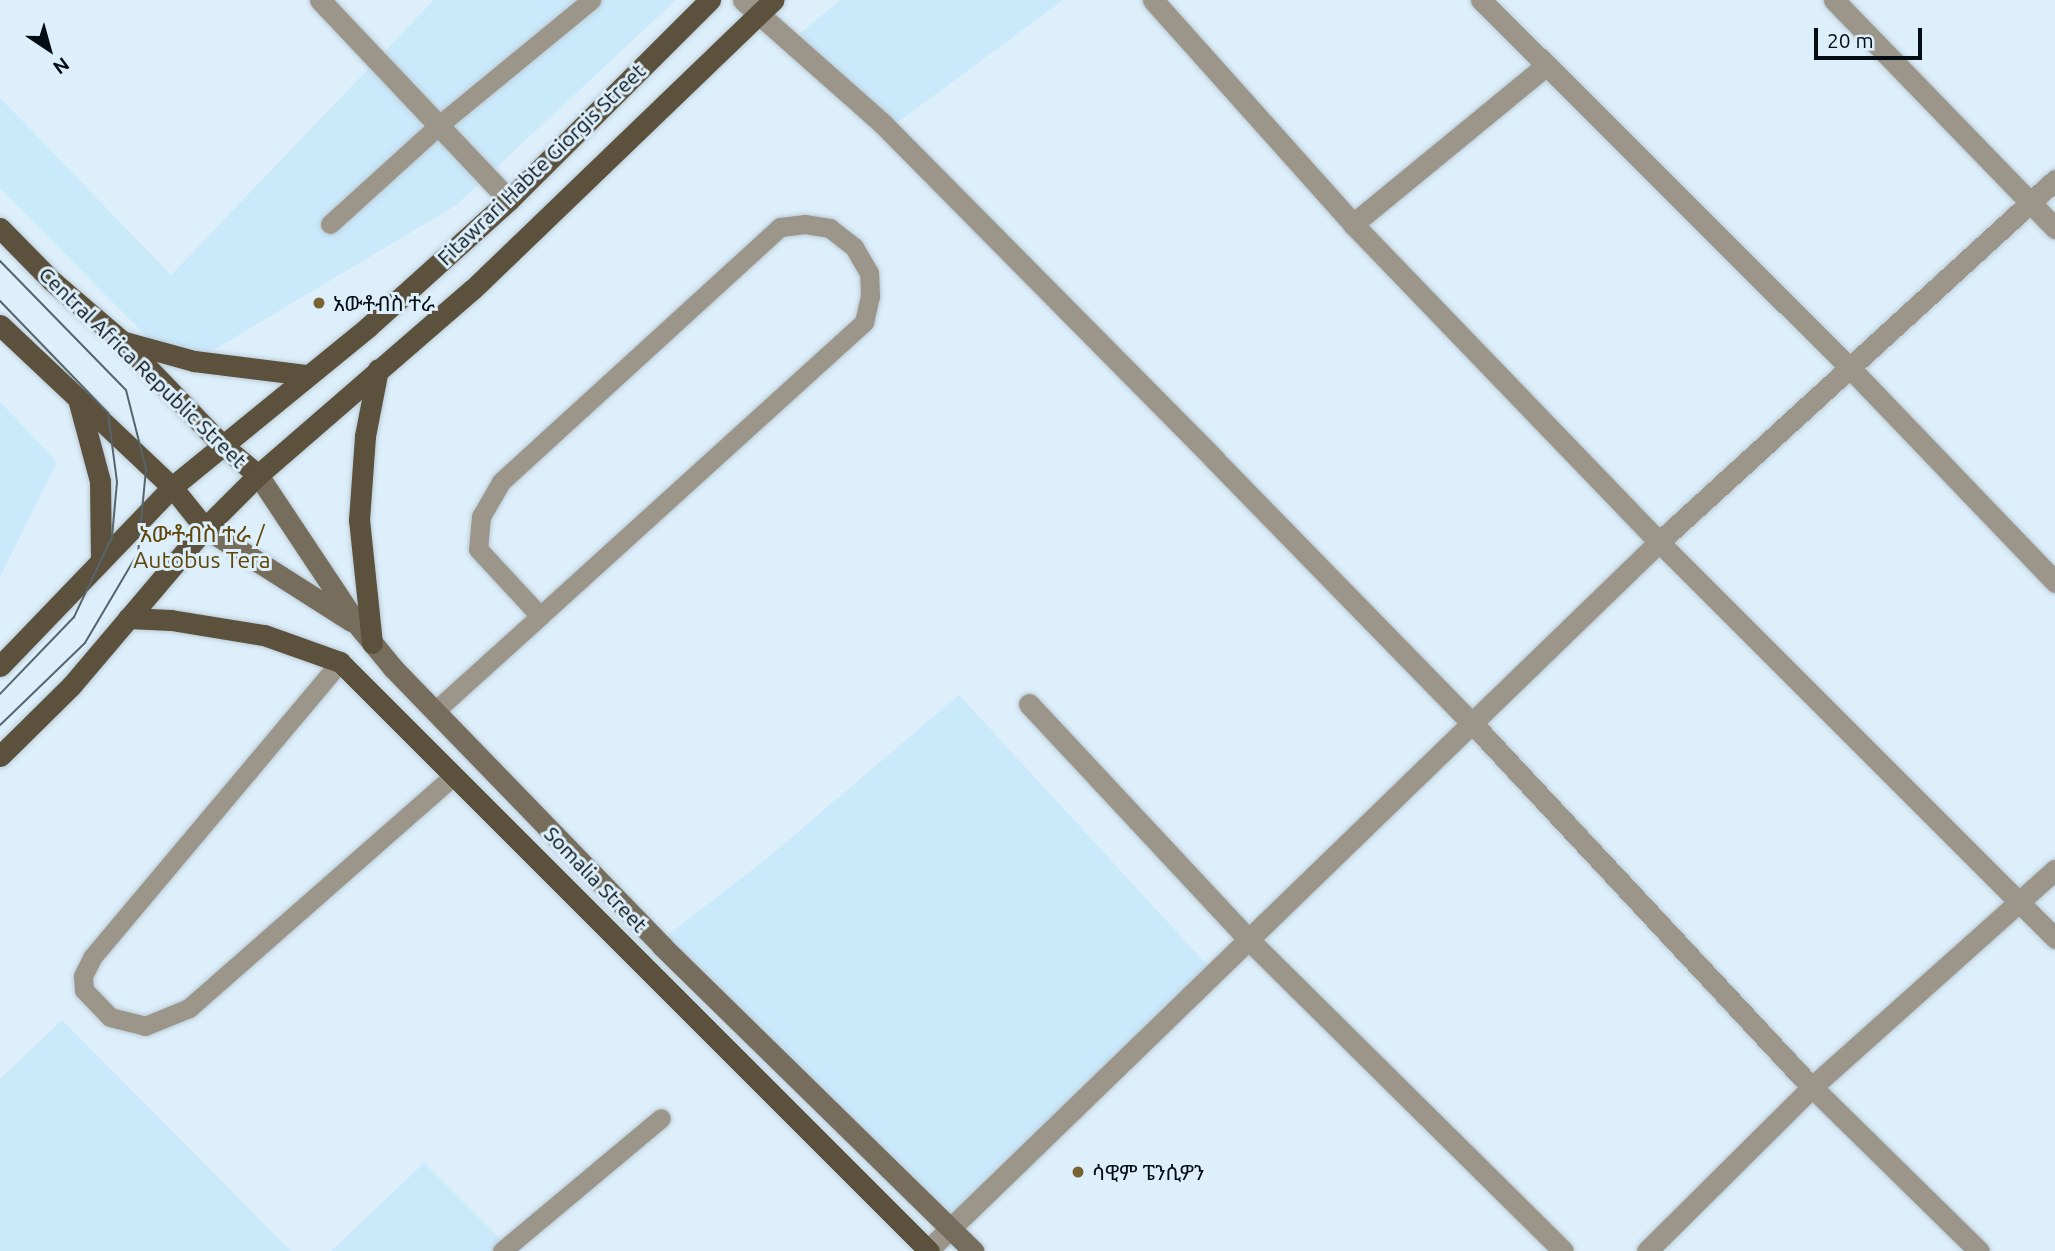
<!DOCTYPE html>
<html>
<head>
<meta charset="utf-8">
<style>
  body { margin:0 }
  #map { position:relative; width:2055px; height:1251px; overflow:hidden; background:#ddeffb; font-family:Ubuntu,"Noto Sans Ethiopic",sans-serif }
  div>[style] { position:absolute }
  .built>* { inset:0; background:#cae9fb }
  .roads { filter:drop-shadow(0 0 2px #bacbd6) drop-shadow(0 0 2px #bacbd6) }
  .lane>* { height:19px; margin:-9.5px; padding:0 9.5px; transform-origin:9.5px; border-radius:9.5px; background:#9c968a }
  .street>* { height:21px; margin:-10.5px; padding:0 10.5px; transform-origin:10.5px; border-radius:10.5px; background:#9c968a }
  .secondary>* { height:21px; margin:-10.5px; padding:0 10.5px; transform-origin:10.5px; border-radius:10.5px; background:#766d5c }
  .primary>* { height:21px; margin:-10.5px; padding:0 10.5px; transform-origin:10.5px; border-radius:10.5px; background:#5b513c }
  .tram>* { height:2px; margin:-1px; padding:0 1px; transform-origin:1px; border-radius:1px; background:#57646c }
  .dots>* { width:19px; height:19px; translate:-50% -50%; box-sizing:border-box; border:4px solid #ddeffb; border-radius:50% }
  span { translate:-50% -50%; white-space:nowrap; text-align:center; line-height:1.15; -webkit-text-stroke:6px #ddeffb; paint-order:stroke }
  .street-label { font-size:21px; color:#040d13 }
  .poi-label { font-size:21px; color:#040d13 }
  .left { translate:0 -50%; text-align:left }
  .neighbourhood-label { font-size:23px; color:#5f4608 }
  .north { position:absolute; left:14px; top:14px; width:70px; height:70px; -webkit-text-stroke:5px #ddeffb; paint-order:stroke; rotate:144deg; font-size:19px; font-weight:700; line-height:28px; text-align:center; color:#040d13 }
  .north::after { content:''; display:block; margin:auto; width:24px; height:32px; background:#040d13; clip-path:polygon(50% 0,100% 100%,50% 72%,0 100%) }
  .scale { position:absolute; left:1814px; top:28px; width:108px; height:32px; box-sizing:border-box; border:4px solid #040d13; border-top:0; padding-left:9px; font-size:21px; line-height:24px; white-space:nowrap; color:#040d13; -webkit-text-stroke:5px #ddeffb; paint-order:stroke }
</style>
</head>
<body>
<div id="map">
  <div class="built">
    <div style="clip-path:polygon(434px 0,676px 0,455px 206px,180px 370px,0 188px,0 98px,171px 275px)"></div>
    <div style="clip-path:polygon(840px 0,1063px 0,886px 131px,796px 37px)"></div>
    <div style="clip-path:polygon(0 402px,57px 462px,0 577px)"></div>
    <div style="clip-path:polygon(959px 695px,1209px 967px,943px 1227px,655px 945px,765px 860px)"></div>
    <div style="clip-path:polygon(62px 1020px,291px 1251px,0 1251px,0 1079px)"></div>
    <div style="clip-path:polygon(424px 1163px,512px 1251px,331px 1251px)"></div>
  </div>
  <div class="roads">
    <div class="lane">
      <div style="left:330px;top:224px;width:147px;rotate:-42.2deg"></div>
      <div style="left:439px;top:125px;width:197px;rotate:-39.4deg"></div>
      <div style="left:340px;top:662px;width:386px;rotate:130deg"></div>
      <div style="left:92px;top:958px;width:20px;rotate:117deg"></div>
      <div style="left:83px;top:976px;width:14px;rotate:86deg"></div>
      <div style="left:84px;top:990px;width:37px;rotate:46deg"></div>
      <div style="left:110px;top:1017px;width:36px;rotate:14deg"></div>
      <div style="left:145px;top:1026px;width:48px;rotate:-22.2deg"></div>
      <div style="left:189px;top:1008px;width:353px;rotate:-41.3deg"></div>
      <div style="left:435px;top:711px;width:142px;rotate:-42.1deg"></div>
      <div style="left:540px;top:616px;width:438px;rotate:-42.2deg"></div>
      <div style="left:864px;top:322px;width:27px;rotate:-77deg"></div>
      <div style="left:870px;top:296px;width:23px;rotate:-92deg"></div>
      <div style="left:869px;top:273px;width:30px;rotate:-120deg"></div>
      <div style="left:854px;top:247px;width:31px;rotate:-142deg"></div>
      <div style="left:830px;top:228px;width:25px;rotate:-171deg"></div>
      <div style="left:805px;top:224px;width:25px;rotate:173deg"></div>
      <div style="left:780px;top:227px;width:378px;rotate:137.6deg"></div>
      <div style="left:501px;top:482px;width:39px;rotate:120deg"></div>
      <div style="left:481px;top:516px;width:33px;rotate:95deg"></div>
      <div style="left:478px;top:549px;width:91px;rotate:47.2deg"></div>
      <div style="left:502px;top:1251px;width:207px;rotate:-39.9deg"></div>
    </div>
    <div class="street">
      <div style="left:320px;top:0;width:275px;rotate:46.6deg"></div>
      <div style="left:743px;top:0;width:187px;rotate:41.5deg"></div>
      <div style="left:883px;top:124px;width:471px;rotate:45.3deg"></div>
      <div style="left:1214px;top:459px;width:369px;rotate:45.7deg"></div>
      <div style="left:1472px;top:723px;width:498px;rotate:47deg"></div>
      <div style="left:1812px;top:1087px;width:234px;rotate:44.5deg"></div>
      <div style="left:1153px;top:0;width:300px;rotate:48.2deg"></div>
      <div style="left:1353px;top:224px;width:441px;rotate:46.1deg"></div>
      <div style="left:1659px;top:542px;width:560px;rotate:45deg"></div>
      <div style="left:1481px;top:0;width:524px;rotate:44.92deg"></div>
      <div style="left:1852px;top:370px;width:294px;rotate:46.2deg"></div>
      <div style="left:1834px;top:0;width:318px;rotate:45.9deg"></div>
      <div style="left:1353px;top:224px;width:247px;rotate:-39.4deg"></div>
      <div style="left:1029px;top:704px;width:321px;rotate:47deg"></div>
      <div style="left:1248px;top:939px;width:443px;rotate:44.7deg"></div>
      <div style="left:927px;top:1251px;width:1019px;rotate:-44.09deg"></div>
      <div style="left:1659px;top:542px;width:537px;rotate:-42.43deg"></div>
      <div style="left:1647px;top:1251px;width:233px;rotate:-44.8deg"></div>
      <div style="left:1812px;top:1087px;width:326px;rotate:-41.8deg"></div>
    </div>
    <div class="secondary">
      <div style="left:258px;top:475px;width:179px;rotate:56.4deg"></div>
      <div style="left:357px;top:624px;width:57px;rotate:50.7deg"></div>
      <div style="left:393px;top:668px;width:387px;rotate:45.9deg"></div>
      <div style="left:662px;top:946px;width:436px;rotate:44.4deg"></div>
      <div style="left:205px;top:528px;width:173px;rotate:32.5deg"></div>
    </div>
    <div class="primary">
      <div style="left:0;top:228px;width:74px;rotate:45.5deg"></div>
      <div style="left:52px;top:281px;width:94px;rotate:40.7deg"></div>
      <div style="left:123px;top:342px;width:141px;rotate:46.1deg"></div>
      <div style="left:221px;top:444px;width:48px;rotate:40deg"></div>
      <div style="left:0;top:325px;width:236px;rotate:43.3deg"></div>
      <div style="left:172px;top:487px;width:53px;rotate:51.2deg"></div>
      <div style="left:125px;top:342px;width:72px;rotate:15.4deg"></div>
      <div style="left:194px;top:361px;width:114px;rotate:7.1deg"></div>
      <div style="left:78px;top:399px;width:85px;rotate:75deg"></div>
      <div style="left:100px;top:481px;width:79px;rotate:89.3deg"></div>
      <div style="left:128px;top:618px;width:43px;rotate:2.7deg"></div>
      <div style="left:171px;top:620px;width:94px;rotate:9.2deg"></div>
      <div style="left:264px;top:635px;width:81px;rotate:19.6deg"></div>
      <div style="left:340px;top:662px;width:833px;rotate:45deg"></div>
      <div style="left:372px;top:643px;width:124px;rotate:-96deg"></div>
      <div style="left:359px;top:520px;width:84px;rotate:-85.9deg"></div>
      <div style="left:365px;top:436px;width:68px;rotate:-79deg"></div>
      <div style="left:0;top:666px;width:248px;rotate:-46.1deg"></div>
      <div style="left:172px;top:487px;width:253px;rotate:-39.2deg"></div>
      <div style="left:368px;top:327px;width:190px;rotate:-42deg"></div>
      <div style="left:509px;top:200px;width:284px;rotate:-44.9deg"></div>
      <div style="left:0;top:756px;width:100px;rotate:-44.6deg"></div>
      <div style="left:71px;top:686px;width:207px;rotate:-49.7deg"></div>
      <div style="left:205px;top:528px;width:75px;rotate:-45deg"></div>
      <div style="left:258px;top:475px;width:284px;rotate:-40.9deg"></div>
      <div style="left:473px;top:289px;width:417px;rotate:-43.9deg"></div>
    </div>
  </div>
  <div class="tram">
    <div style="left:0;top:261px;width:180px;rotate:45.7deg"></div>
    <div style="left:126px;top:390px;width:81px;rotate:75.8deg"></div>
    <div style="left:146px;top:469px;width:84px;rotate:95.4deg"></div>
    <div style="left:138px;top:553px;width:104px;rotate:120.5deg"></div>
    <div style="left:85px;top:643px;width:118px;rotate:136deg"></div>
    <div style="left:0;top:301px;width:156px;rotate:46deg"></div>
    <div style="left:108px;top:413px;width:70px;rotate:82.6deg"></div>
    <div style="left:117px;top:482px;width:55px;rotate:95.2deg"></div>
    <div style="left:112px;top:537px;width:89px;rotate:115.4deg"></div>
    <div style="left:74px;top:617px;width:107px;rotate:133.9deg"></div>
  </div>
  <div class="dots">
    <div style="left:319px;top:303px;background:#796232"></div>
    <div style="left:1078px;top:1172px;background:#796232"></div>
  </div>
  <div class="street-label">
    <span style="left:541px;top:164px;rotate:-44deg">Fitawrari Habte Giorgis Street</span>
    <span style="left:143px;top:367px;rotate:44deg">Central Africa Republic Street</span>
    <span style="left:596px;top:879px;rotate:46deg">Somalia Street</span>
  </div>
  <div class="poi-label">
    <span class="left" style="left:333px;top:303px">አውቶብስ ተራ</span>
    <span class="left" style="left:1092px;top:1172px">ሳዊም ፔንሲዎን</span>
  </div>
  <div class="neighbourhood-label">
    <span style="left:202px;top:547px">አውቶብስ ተራ /<br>Autobus Tera</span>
  </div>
  <div class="north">N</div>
  <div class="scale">20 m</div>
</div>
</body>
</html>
